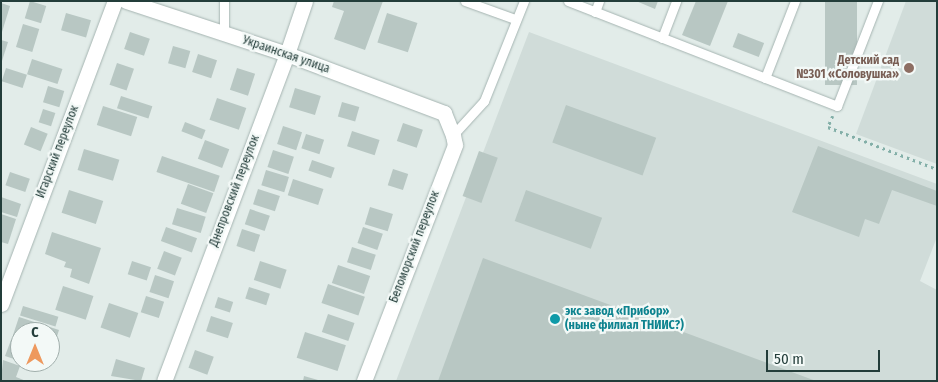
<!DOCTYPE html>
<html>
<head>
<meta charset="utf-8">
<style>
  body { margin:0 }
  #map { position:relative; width:938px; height:382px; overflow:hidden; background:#e2ece9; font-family:"Fira Sans Condensed",sans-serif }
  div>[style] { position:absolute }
  .built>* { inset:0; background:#d0dcd9 }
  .building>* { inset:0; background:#b8c7c3; transform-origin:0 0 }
  .path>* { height:2.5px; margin-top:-1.25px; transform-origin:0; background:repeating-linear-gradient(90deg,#83afa8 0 2.5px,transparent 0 6.5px) }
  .roads { filter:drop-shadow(0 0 1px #a5b4b1) drop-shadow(0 0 1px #a5b4b1) }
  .service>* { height:9px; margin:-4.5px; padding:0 4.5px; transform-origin:4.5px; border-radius:4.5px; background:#fff }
  .minor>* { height:15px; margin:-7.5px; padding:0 7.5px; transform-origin:7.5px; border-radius:7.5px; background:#fff }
  .tertiary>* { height:15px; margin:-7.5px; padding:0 7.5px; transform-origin:7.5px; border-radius:7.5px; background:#fff }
  .dots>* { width:14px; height:14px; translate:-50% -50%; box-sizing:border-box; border:2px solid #f3f9f7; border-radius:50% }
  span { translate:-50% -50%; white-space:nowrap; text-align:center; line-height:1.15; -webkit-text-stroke:4.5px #f3f9f7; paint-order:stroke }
  .street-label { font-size:12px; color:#233d3a }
  .education-label { font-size:12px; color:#785e54; font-weight:700 }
  .right { translate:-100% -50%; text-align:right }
  .culture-label { font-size:12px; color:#0d838f; font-weight:700 }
  .left { translate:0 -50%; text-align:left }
  .frame { position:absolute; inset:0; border:2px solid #233d3a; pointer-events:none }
  .north { position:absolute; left:10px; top:322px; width:50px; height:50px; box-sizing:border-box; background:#f3f9f7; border:1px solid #a0aeab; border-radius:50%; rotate:0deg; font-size:14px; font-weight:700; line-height:20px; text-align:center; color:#233d3a }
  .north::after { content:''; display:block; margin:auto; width:18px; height:22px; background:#ee995e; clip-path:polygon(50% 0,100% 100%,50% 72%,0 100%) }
  .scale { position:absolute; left:766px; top:350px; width:114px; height:22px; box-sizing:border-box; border:2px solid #233d3a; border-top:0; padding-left:6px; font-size:15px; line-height:18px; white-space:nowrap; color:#233d3a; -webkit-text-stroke:4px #f3f9f7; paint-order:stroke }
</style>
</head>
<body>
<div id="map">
  <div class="built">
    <div style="clip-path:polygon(906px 1px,937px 1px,937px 164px,856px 134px)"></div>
    <div style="clip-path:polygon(529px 32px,937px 184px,937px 237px,920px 281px,937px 290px,937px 381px,396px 381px)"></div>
  </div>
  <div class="building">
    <div style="left:30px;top:1px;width:17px;height:18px;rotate:17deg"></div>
    <div style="clip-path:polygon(334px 1px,383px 1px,365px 50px,334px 39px,344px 11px,332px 7px)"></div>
    <div style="clip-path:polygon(636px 1px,658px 1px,655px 9px)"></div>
    <div style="clip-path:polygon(696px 1px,728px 1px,710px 46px,682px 35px)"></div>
    <div style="left:825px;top:1px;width:32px;height:84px"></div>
    <div style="clip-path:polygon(1px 3px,10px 6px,2px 32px,1px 31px)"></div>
    <div style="left:66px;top:13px;width:26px;height:18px;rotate:16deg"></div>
    <div style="left:387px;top:13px;width:32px;height:31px;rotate:18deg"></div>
    <div style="left:23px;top:24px;width:17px;height:24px;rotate:17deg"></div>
    <div style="left:130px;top:32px;width:21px;height:18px;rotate:19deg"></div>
    <div style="left:738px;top:33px;width:28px;height:15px;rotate:21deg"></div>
    <div style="clip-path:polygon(1px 40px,8px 42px,2px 61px,1px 61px)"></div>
    <div style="left:173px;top:46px;width:18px;height:18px;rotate:16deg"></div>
    <div style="left:198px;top:54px;width:20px;height:19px;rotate:18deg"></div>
    <div style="left:32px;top:59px;width:32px;height:16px;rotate:18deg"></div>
    <div style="left:117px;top:63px;width:18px;height:23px;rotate:19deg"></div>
    <div style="left:6px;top:68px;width:22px;height:14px;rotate:18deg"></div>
    <div style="left:237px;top:68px;width:19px;height:23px;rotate:18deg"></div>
    <div style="left:48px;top:86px;width:17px;height:17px;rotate:17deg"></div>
    <div style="left:295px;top:88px;width:27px;height:20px;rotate:17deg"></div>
    <div style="left:121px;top:96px;width:33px;height:13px;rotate:18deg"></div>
    <div style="left:217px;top:98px;width:31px;height:23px;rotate:19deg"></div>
    <div style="left:342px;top:102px;width:18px;height:15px;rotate:16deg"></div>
    <div style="left:566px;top:105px;width:96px;height:40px;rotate:20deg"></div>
    <div style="left:103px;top:106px;width:36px;height:20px;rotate:18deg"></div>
    <div style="left:43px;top:109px;width:13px;height:14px;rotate:18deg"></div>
    <div style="left:185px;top:122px;width:22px;height:10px;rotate:21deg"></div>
    <div style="left:403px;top:123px;width:21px;height:19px;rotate:19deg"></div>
    <div style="left:283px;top:126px;width:20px;height:19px;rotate:18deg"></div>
    <div style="left:31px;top:127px;width:18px;height:19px;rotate:22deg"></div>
    <div style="left:352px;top:131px;width:29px;height:16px;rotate:18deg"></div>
    <div style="left:306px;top:134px;width:19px;height:15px;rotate:18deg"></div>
    <div style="left:205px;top:140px;width:26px;height:20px;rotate:21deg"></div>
    <div style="clip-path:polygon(818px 146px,937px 191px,937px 206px,892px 190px,879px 224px,865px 219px,859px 237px,792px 212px)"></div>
    <div style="left:84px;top:149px;width:37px;height:22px;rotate:17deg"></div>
    <div style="left:273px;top:150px;width:22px;height:18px;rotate:18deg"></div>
    <div style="left:479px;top:151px;width:20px;height:48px;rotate:20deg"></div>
    <div style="left:162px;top:156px;width:61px;height:17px;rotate:19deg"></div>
    <div style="left:312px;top:160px;width:24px;height:11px;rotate:19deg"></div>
    <div style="left:393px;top:169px;width:16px;height:17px;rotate:18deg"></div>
    <div style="left:266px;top:170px;width:24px;height:16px;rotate:17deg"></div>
    <div style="left:10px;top:172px;width:21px;height:14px;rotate:19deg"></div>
    <div style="left:293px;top:179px;width:32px;height:17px;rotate:18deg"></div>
    <div style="left:188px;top:184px;width:27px;height:21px;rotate:20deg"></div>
    <div style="left:258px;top:189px;width:23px;height:16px;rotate:18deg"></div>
    <div style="left:69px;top:190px;width:36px;height:24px;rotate:18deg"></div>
    <div style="left:526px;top:190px;width:81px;height:33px;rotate:20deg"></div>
    <div style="clip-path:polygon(1px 197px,21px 204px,17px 217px,1px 212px)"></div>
    <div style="left:370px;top:207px;width:24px;height:18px;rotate:17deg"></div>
    <div style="left:177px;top:208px;width:30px;height:17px;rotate:17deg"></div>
    <div style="left:250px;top:209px;width:21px;height:16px;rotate:19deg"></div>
    <div style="clip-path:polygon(1px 214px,16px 219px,8px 244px,1px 242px)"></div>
    <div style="left:166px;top:227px;width:33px;height:15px;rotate:20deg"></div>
    <div style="left:363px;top:227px;width:21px;height:17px;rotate:19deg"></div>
    <div style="left:242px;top:229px;width:19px;height:18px;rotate:18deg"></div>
    <div style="clip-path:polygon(52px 232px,101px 248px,89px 284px,70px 277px,72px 269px,64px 267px,66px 262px,45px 254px)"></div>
    <div style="left:352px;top:247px;width:25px;height:16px;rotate:18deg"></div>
    <div style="left:164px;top:251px;width:19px;height:19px;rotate:21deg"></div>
    <div style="clip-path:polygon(483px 258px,816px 381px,438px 381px)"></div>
    <div style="left:132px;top:261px;width:20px;height:14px;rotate:18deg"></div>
    <div style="left:260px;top:261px;width:28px;height:20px;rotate:18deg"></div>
    <div style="left:338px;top:265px;width:34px;height:19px;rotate:19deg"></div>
    <div style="left:155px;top:275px;width:20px;height:18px;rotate:18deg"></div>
    <div style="left:328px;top:284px;width:39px;height:20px;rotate:19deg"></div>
    <div style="left:63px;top:286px;width:32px;height:25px;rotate:18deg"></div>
    <div style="left:249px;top:287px;width:22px;height:12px;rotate:18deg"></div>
    <div style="left:146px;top:296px;width:19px;height:17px;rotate:18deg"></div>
    <div style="left:218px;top:297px;width:16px;height:11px;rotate:18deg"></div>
    <div style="left:109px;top:303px;width:31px;height:26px;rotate:19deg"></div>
    <div style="left:23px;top:306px;width:37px;height:10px;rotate:17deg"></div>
    <div style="left:328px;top:314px;width:28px;height:19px;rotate:19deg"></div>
    <div style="left:211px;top:316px;width:23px;height:16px;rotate:18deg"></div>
    <div style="clip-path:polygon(19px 317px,59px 330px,53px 349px,50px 332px,13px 335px)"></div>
    <div style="left:305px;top:332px;width:43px;height:27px;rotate:18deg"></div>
    <div style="clip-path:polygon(11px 340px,20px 344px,20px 361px,5px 356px)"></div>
    <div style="left:195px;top:350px;width:20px;height:19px;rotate:20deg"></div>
    <div style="clip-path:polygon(116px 359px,145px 368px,141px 381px,111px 376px)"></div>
    <div style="clip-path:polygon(3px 360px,20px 366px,16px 377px,26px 381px,1px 381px)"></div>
    <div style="clip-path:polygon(23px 362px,40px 362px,38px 367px)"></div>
    <div style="clip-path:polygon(304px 376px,318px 380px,318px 381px,303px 381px)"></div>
  </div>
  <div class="path">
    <div style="left:833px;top:116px;width:12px;rotate:114deg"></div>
    <div style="left:828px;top:127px;width:117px;rotate:21.1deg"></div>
  </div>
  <div class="roads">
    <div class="service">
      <div style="left:465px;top:1px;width:53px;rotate:19.8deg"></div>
      <div style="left:568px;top:1px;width:289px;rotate:21.3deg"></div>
      <div style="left:837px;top:106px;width:113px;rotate:-68.7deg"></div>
      <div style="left:595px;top:12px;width:12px;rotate:-70deg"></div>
      <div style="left:224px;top:33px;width:32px;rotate:-90deg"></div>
      <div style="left:662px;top:38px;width:40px;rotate:-69deg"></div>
      <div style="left:765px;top:78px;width:83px;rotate:-68.7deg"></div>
      <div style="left:453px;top:135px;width:46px;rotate:-47.6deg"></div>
      <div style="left:484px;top:101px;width:108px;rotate:-68.2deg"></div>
    </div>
    <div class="minor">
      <div style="left:126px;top:1px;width:169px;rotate:18.2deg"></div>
      <div style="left:287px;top:54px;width:349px;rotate:110.6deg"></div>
      <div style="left:1px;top:304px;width:324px;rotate:-69.4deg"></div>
    </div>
    <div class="tertiary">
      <div style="left:305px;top:1px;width:56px;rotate:108.8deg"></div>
      <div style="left:287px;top:54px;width:168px;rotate:20.6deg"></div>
      <div style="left:444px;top:113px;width:24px;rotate:68deg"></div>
      <div style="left:453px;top:135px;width:10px;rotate:79deg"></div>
      <div style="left:455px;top:145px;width:253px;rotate:111.1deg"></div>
    </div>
  </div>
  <div class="dots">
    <div style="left:909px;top:68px;background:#8d6e63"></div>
    <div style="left:555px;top:319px;background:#0f9aa8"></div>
  </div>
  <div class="street-label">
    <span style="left:286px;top:55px;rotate:19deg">Украинская улица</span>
    <span style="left:58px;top:152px;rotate:-69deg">Игарский переулок</span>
    <span style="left:235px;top:191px;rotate:-69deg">Днепровский переулок</span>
    <span style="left:415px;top:247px;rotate:-69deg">Беломорский переулок</span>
  </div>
  <div class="education-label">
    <span class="right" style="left:899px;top:68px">Детский сад<br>№301 «Соловушка»</span>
  </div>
  <div class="culture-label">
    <span class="left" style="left:565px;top:319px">экс завод «Прибор»<br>(ныне филиал ТНИИС?)</span>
  </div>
  <div class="frame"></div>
  <div class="north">С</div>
  <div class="scale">50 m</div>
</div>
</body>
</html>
